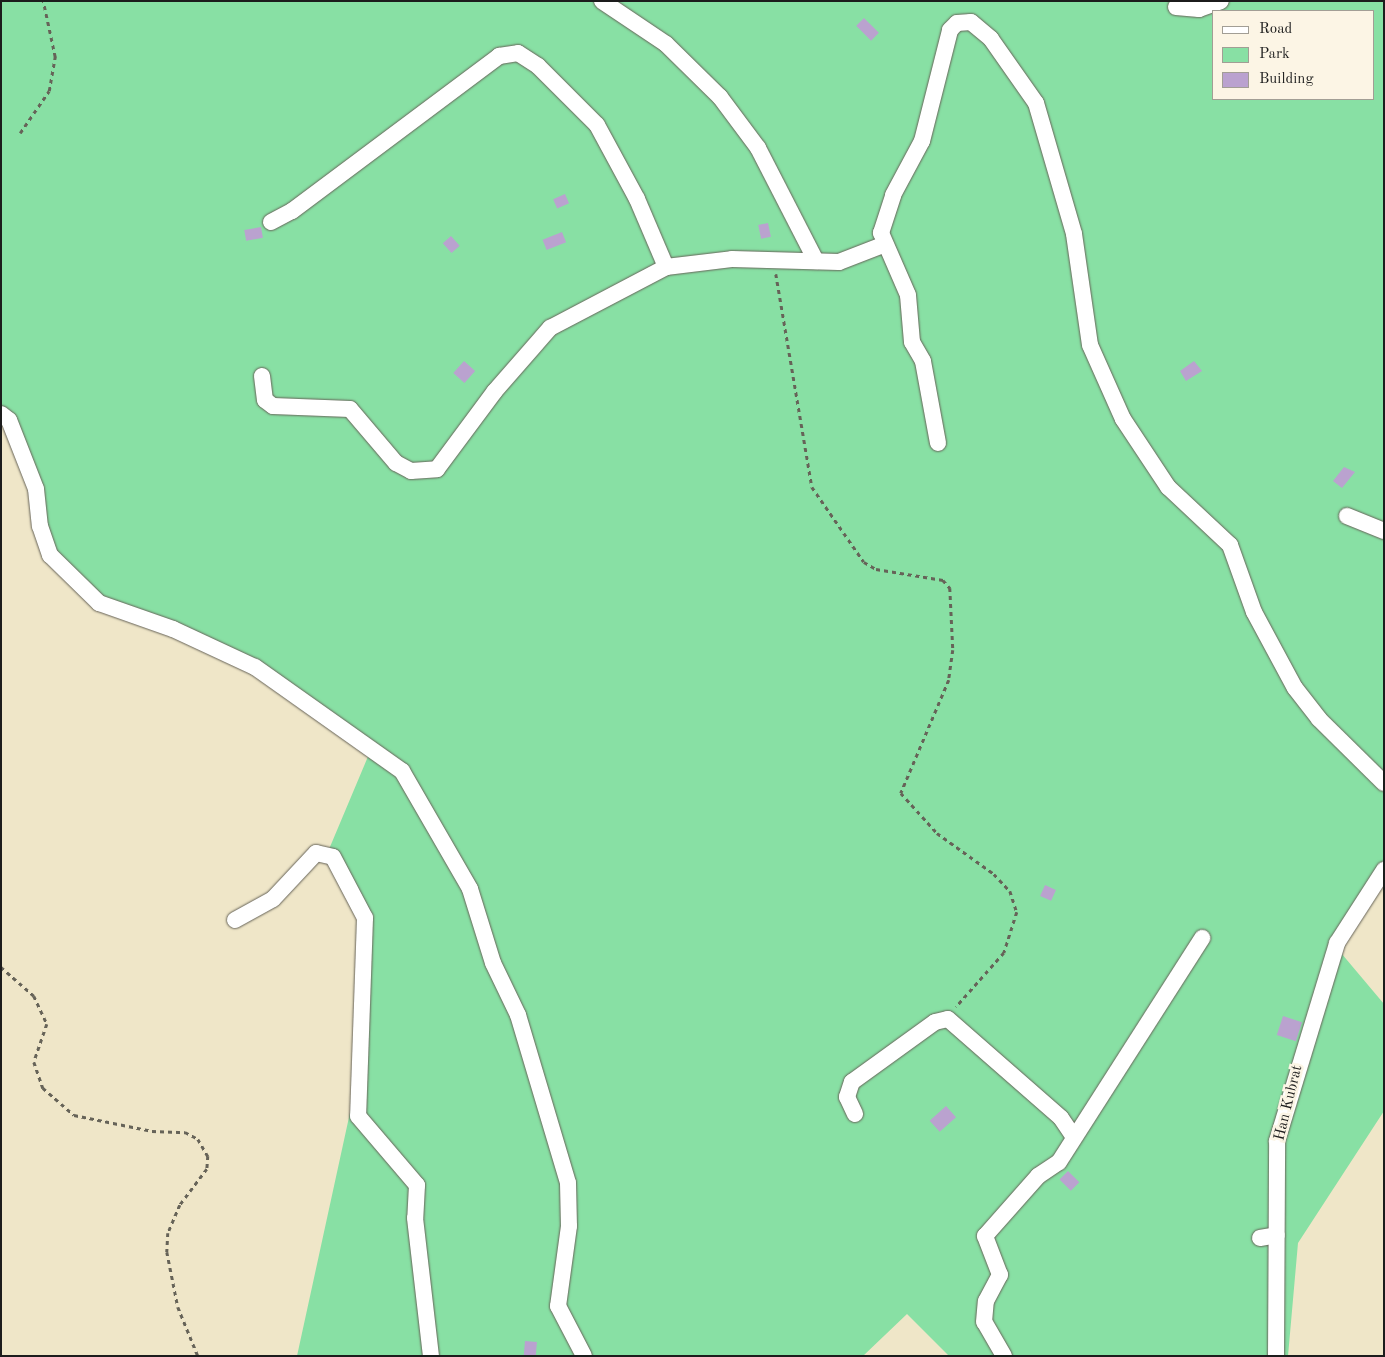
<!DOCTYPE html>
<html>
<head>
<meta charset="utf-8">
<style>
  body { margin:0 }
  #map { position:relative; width:1385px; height:1357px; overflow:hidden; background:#efe6c8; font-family:"Old Standard TT",serif }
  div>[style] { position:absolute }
  .green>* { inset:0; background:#88e0a4 }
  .building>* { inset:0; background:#baa2cf; transform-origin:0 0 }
  .path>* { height:2.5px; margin-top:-1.25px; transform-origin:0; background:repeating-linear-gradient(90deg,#666358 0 4px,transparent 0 8px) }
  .roads { filter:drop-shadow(0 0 1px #666358) drop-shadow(0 0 1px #666358) }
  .minor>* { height:16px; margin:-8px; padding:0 8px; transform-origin:8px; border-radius:8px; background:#fff }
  span { translate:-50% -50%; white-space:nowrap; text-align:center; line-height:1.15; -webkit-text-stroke:5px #fcf5e5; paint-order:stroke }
  .street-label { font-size:15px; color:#1c1c1c }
  .frame { position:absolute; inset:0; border:2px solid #1c1c1c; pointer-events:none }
  .legend { position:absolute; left:1212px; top:10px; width:162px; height:90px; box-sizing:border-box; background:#fcf5e5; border:1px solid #a29e95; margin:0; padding:6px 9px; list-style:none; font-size:15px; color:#1c1c1c }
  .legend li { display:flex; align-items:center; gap:10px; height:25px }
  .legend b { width:25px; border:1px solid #a29e95 }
</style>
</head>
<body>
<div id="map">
  <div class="green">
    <div style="clip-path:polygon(evenodd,1px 1px,1384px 1px,1384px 875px,1336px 947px,1384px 1004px,1384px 1111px,1298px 1243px,1288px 1356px,949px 1356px,907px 1314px,863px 1356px,297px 1356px,356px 1085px,368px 933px,327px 854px,372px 747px,255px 667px,99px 603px,50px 555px,36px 489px,1px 414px,1px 1px,1214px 11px,1374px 11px,1374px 99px,1214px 99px,1214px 11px)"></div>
  </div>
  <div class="building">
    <div style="left:864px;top:18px;width:21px;height:11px;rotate:45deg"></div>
    <div style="left:565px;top:194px;width:10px;height:13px;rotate:66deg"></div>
    <div style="left:768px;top:223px;width:14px;height:10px;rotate:78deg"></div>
    <div style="left:261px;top:227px;width:11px;height:17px;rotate:80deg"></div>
    <div style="left:562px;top:232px;width:11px;height:21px;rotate:68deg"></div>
    <div style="left:451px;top:236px;width:13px;height:11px;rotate:48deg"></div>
    <div style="left:464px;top:361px;width:15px;height:16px;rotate:42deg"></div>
    <div style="clip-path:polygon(1194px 361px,1202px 371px,1186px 381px,1180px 371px)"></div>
    <div style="clip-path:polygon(1344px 467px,1355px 472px,1342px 488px,1333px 481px)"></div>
    <div style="left:1045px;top:885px;width:12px;height:12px;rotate:24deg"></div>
    <div style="left:1283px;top:1016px;width:20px;height:20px;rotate:18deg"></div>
    <div style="left:946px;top:1106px;width:15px;height:22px;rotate:48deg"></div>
    <div style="left:1068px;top:1171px;width:16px;height:12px;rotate:45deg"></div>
    <div style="left:525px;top:1341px;width:12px;height:15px;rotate:5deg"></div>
  </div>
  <div class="path">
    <div style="left:20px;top:133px;width:51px;rotate:-55.4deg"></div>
    <div style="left:49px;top:91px;width:35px;rotate:-80deg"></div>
    <div style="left:55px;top:57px;width:57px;rotate:-102.1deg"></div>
    <div style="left:776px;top:274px;width:216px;rotate:80.4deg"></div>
    <div style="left:812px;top:487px;width:91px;rotate:55.3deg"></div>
    <div style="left:864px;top:562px;width:14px;rotate:30deg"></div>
    <div style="left:876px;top:569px;width:68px;rotate:9.3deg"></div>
    <div style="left:943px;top:580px;width:11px;rotate:49deg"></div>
    <div style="left:950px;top:588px;width:62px;rotate:87.2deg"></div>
    <div style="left:953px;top:650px;width:30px;rotate:98deg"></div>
    <div style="left:949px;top:680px;width:123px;rotate:113deg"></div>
    <div style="left:901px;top:793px;width:54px;rotate:48deg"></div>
    <div style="left:937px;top:833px;width:70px;rotate:35.7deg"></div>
    <div style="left:994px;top:874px;width:23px;rotate:47deg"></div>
    <div style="left:1010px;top:891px;width:22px;rotate:72deg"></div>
    <div style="left:1017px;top:912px;width:43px;rotate:107.6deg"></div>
    <div style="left:1004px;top:953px;width:72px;rotate:131.6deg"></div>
    <div style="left:1px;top:967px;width:44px;rotate:41.3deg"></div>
    <div style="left:34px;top:996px;width:31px;rotate:65deg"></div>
    <div style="left:47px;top:1024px;width:40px;rotate:108.9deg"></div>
    <div style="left:34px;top:1062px;width:28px;rotate:71deg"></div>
    <div style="left:43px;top:1088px;width:41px;rotate:41.1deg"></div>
    <div style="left:74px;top:1115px;width:80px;rotate:11.6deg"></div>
    <div style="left:152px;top:1131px;width:33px;rotate:2deg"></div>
    <div style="left:185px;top:1132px;width:15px;rotate:28deg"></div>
    <div style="left:198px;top:1139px;width:20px;rotate:60deg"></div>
    <div style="left:208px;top:1156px;width:13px;rotate:94deg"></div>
    <div style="left:207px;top:1169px;width:45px;rotate:126.9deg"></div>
    <div style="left:180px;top:1205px;width:30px;rotate:113deg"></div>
    <div style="left:168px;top:1233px;width:19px;rotate:93deg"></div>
    <div style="left:167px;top:1252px;width:56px;rotate:78.7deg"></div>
    <div style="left:178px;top:1307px;width:53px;rotate:67.8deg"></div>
  </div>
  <div class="roads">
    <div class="minor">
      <div style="left:602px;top:1px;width:77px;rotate:33.9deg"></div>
      <div style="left:666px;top:44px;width:76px;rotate:44.5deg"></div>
      <div style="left:720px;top:97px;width:64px;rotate:53.3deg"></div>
      <div style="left:758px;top:148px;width:127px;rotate:62.8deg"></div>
      <div style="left:1176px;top:7px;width:23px;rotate:5deg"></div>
      <div style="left:1199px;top:9px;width:23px;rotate:-20deg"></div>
      <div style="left:271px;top:222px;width:24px;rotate:-28deg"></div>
      <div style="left:292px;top:211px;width:259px;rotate:-36.8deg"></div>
      <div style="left:499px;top:56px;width:19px;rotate:-9deg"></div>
      <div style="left:518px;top:53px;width:24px;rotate:33deg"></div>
      <div style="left:538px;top:66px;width:83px;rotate:45deg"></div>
      <div style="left:597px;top:125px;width:84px;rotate:61.6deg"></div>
      <div style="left:637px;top:199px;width:74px;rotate:66.9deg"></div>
      <div style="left:262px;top:376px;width:24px;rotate:83deg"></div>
      <div style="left:265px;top:400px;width:10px;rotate:37deg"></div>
      <div style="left:273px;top:406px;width:77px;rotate:2.2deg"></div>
      <div style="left:350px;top:409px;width:71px;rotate:49.6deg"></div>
      <div style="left:396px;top:463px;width:17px;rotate:28deg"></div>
      <div style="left:411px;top:471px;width:26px;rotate:-4deg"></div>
      <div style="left:437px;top:469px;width:97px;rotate:-53.4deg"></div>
      <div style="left:495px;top:391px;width:84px;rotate:-48.9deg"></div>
      <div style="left:550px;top:328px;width:131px;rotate:-27.7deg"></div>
      <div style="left:666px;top:267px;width:66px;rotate:-6.9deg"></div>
      <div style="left:732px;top:259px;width:107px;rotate:1.6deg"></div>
      <div style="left:839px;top:262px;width:47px;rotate:-21.1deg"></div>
      <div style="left:1px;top:414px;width:10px;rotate:37deg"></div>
      <div style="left:9px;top:420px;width:74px;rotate:68.6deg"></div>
      <div style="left:36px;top:489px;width:37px;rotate:84deg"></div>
      <div style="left:40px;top:526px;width:31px;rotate:71deg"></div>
      <div style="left:50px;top:555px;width:69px;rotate:44.4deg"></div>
      <div style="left:99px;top:603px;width:78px;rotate:19.4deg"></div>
      <div style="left:173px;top:629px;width:90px;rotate:24.9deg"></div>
      <div style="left:255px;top:667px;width:180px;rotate:35.3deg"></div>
      <div style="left:402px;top:771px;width:136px;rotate:60deg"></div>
      <div style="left:470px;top:889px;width:77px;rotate:72.7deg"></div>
      <div style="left:493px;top:963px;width:58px;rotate:64.3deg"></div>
      <div style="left:518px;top:1015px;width:175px;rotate:73.4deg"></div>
      <div style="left:568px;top:1183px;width:43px;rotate:88.7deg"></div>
      <div style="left:569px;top:1226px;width:81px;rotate:97.8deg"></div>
      <div style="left:558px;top:1306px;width:56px;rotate:62.5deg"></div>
      <div style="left:938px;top:443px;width:83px;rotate:-100.4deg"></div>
      <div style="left:923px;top:361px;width:22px;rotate:-120deg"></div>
      <div style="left:912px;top:342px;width:47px;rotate:-94.9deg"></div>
      <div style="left:908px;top:295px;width:68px;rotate:-113.5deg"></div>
      <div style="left:881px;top:233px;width:40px;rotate:-72deg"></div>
      <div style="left:893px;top:195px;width:61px;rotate:-61.8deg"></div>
      <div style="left:922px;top:141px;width:114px;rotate:-75.8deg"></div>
      <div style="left:950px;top:30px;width:10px;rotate:-45deg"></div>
      <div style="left:957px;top:23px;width:14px;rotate:-4deg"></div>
      <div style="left:971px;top:22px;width:26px;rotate:40deg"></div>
      <div style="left:991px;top:39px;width:78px;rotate:54.9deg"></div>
      <div style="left:1036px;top:103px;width:136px;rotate:73.8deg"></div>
      <div style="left:1074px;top:234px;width:112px;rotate:81.8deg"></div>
      <div style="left:1090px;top:345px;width:81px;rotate:66deg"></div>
      <div style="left:1123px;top:419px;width:82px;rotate:56.5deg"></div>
      <div style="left:1168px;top:487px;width:85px;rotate:43.1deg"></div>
      <div style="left:1230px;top:545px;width:71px;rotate:70.3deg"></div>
      <div style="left:1254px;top:612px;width:86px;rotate:61.7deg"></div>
      <div style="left:1295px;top:688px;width:39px;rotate:52deg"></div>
      <div style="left:1319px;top:719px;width:91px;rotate:44.6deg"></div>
      <div style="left:1347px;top:516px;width:40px;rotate:22deg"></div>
      <div style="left:235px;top:920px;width:43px;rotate:-28.9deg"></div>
      <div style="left:273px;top:899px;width:63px;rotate:-46.9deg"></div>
      <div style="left:316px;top:853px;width:17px;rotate:13deg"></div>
      <div style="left:333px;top:857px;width:69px;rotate:62.3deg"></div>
      <div style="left:365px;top:918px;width:198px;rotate:92deg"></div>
      <div style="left:358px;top:1116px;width:91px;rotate:49.5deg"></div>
      <div style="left:417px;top:1185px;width:33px;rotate:93deg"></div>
      <div style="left:415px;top:1218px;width:139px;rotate:83.4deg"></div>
      <div style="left:855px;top:1114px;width:19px;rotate:-115deg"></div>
      <div style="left:847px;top:1097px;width:16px;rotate:-72deg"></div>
      <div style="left:852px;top:1082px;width:102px;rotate:-35.9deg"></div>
      <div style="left:935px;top:1022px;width:13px;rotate:-13deg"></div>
      <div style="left:948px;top:1019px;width:150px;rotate:41.2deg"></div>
      <div style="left:1061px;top:1118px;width:23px;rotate:56deg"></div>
      <div style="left:1260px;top:1238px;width:17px;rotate:-10deg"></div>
      <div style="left:1004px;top:1356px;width:39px;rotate:-120deg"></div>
      <div style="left:984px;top:1322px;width:21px;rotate:-85deg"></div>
      <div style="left:986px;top:1301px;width:30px;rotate:-62deg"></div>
      <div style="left:1000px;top:1275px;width:42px;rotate:-111deg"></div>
      <div style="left:985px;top:1236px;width:80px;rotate:-48.5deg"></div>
      <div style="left:1038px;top:1176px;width:25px;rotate:-34deg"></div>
      <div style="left:1059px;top:1162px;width:266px;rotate:-57.4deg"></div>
      <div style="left:1276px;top:1356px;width:215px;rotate:-89.7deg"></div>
      <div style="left:1277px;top:1141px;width:207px;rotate:-73.1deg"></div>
      <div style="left:1337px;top:943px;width:87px;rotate:-57.2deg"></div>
    </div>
  </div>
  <div class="street-label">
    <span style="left:1289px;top:1103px;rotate:-76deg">Han Kubrat</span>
  </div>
  <div class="frame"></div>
  <ul class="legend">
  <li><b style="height:6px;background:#fff"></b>Road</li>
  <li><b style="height:14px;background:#88e0a4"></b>Park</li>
  <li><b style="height:14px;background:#baa2cf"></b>Building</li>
  </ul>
</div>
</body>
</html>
